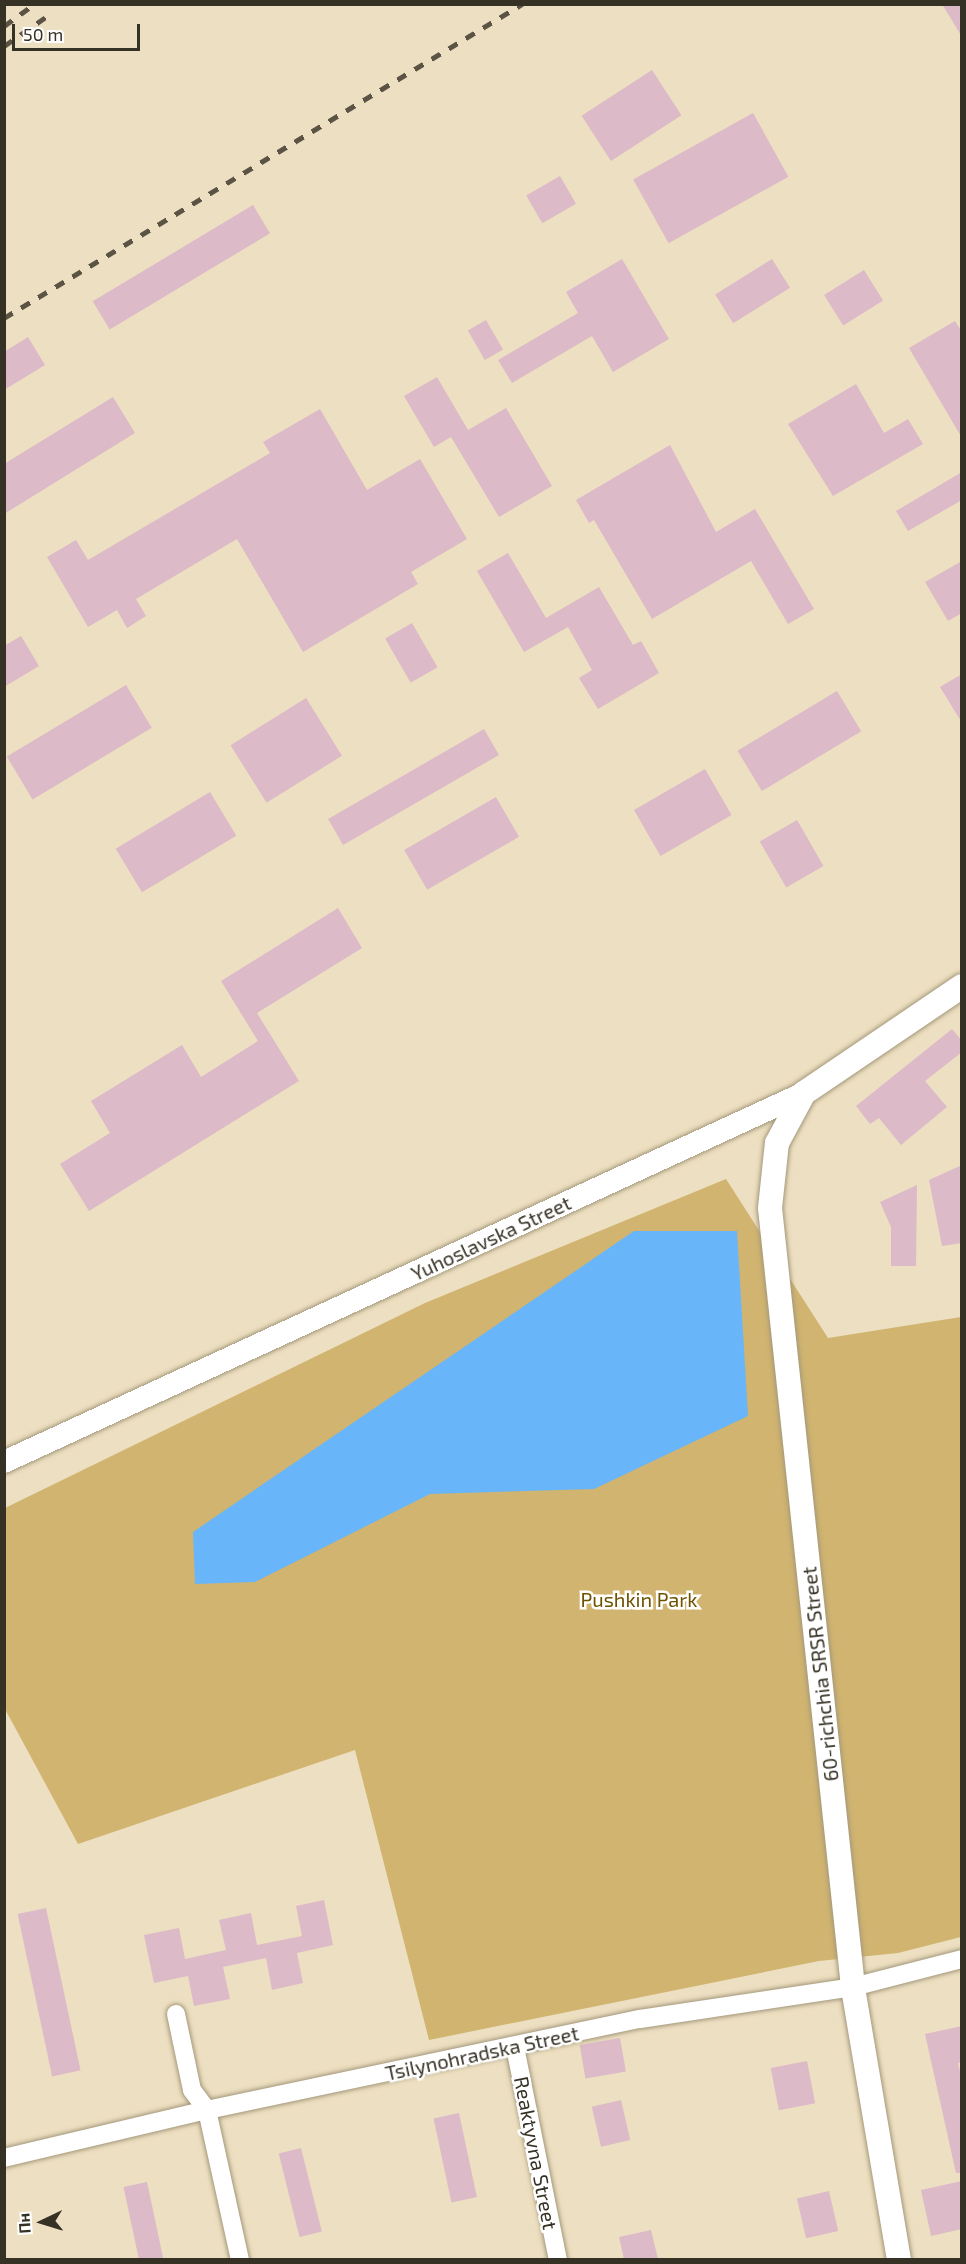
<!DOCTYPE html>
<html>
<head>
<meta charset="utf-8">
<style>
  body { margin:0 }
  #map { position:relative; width:966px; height:2264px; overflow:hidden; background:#eddfc1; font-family:"Exo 2",sans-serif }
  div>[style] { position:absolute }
  .green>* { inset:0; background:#d0b470 }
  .water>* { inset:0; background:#68b5f9 }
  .building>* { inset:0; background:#dcbac8; transform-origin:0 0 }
  .roads { filter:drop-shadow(0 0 2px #a4987b) drop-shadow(0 0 2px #a4987b) }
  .minor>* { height:18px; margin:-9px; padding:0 9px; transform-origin:9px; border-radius:9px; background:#fff }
  .tertiary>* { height:22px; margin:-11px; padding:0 11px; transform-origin:11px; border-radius:11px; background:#fff }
  .secondary>* { height:24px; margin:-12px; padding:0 12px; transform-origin:12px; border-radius:12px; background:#fff }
  .rail>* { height:4.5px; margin-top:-2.25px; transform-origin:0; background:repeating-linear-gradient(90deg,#5b5444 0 10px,transparent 0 20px) }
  span { translate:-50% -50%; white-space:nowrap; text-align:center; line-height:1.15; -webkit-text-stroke:5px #fff; paint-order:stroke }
  .street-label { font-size:20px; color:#363125 }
  .park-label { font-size:20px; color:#6d5200 }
  .frame { position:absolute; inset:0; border:6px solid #363125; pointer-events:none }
  .north { position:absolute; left:12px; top:2192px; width:60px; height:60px; -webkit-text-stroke:4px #fff; paint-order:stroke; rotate:266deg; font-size:16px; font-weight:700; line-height:24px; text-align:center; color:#363125 }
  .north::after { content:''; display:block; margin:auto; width:21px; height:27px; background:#363125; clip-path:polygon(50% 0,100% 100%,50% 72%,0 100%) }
  .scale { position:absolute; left:12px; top:24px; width:128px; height:27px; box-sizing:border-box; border:3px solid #363125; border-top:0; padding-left:8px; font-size:18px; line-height:21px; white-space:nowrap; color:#363125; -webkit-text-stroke:4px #fff; paint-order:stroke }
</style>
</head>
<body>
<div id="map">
  <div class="green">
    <div style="clip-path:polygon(726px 1179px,828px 1338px,961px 1317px,961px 1937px,898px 1953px,819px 1961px,429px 2040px,355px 1750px,78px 1844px,5px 1709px,5px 1508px,425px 1303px)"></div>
  </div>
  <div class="water">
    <div style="clip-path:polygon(634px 1231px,737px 1231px,748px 1416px,594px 1489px,430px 1494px,255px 1582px,195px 1584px,193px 1532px)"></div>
  </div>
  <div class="building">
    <div style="clip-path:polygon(942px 4px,962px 4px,962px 37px)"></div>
    <div style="left:652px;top:70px;width:54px;height:84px;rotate:57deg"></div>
    <div style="left:753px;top:113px;width:73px;height:137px;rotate:61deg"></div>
    <div style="left:560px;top:176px;width:32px;height:39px;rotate:60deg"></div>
    <div style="left:253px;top:205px;width:33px;height:187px;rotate:59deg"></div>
    <div style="clip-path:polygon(622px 259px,669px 339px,613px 372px,592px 336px,512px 383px,498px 360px,578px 313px,566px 292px)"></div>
    <div style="left:772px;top:259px;width:34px;height:67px;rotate:58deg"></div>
    <div style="left:864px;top:270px;width:36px;height:47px;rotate:58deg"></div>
    <div style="left:486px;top:320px;width:34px;height:21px;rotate:60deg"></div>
    <div style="clip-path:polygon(955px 321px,962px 332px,962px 438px,909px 348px)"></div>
    <div style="clip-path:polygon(28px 337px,45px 365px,4px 390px,4px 352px)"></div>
    <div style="clip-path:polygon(437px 377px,468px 430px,506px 408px,552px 486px,499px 517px,451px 437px,434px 447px,404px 396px)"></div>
    <div style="clip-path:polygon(856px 384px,884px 433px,908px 419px,923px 444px,833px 496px,788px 424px)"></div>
    <div style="clip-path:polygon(113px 397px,135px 433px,4px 514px,4px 464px)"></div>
    <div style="clip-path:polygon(320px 409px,367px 490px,420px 459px,467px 539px,411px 572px,418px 584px,303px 652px,237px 539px,136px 599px,146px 616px,127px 628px,117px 610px,88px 627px,47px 557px,76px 540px,88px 560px,270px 453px,263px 442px)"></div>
    <div style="clip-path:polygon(670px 445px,716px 532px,755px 509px,814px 609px,788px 624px,751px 561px,652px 619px,594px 520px,589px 523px,576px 500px)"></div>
    <div style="clip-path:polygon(962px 472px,962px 500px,908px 531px,896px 511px)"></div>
    <div style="clip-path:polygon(508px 553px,546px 618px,599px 587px,633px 645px,641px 641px,659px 673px,598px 709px,579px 678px,592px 670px,568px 627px,524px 652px,477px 571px)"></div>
    <div style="clip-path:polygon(962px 561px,962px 613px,948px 621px,925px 582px)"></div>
    <div style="left:412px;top:623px;width:51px;height:31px;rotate:60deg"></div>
    <div style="clip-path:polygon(21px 636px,39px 666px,4px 687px,4px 646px)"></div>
    <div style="clip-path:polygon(962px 674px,962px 723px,940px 687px)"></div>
    <div style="left:126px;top:685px;width:50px;height:139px;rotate:59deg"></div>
    <div style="left:837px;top:691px;width:47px;height:116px;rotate:59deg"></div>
    <div style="left:306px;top:698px;width:68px;height:89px;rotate:58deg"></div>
    <div style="left:484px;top:729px;width:30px;height:180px;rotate:60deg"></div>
    <div style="left:705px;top:769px;width:53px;height:82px;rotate:60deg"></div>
    <div style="left:210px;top:792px;width:51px;height:110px;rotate:59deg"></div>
    <div style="left:496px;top:797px;width:46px;height:106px;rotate:60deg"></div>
    <div style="left:797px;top:820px;width:53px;height:43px;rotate:60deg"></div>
    <div style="clip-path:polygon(338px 908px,362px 948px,257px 1013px,299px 1081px,89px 1211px,60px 1164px,110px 1133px,91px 1101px,182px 1045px,201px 1077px,258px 1041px,221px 981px)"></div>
    <div style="clip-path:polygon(952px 1029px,962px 1041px,962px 1052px,925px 1081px,947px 1107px,901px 1145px,879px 1118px,870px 1124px,856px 1106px)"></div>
    <div style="clip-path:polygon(962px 1165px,962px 1243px,942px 1246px,929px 1180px)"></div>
    <div style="clip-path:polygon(917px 1185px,916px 1266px,891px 1266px,891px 1227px,880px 1202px)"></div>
    <div style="clip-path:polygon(324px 1900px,333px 1945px,297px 1953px,303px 1983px,272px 1990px,266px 1958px,223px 1967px,230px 1999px,194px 2006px,188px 1976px,154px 1983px,144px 1935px,179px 1928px,185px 1959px,226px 1950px,219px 1920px,251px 1913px,257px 1945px,302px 1936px,296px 1906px)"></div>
    <div style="left:46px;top:1908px;width:166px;height:29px;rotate:78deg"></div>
    <div style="clip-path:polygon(962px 2026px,962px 2062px,958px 2063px,962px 2080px,962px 2173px,956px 2173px,925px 2034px)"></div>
    <div style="left:620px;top:2038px;width:34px;height:41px;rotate:80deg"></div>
    <div style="left:807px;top:2061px;width:43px;height:37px;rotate:79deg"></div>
    <div style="left:621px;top:2100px;width:41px;height:30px;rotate:77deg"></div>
    <div style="left:459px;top:2113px;width:86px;height:26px;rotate:78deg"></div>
    <div style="left:301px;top:2148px;width:86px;height:23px;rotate:76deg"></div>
    <div style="clip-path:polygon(962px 2181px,962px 2229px,931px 2236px,921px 2190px)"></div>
    <div style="left:147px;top:2182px;width:79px;height:24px;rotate:78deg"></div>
    <div style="left:829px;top:2191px;width:41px;height:33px;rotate:77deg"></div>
    <div style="clip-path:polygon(651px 2230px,658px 2259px,624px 2259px,619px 2237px)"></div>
  </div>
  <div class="roads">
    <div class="minor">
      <div style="left:176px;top:2014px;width:78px;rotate:78.1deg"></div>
      <div style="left:192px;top:2090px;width:25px;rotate:53deg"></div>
      <div style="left:207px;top:2110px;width:154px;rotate:77.6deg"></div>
      <div style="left:515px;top:2047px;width:217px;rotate:78.6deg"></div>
      <div style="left:4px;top:2158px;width:209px;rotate:-13.3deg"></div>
      <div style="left:207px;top:2110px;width:442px;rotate:-11.9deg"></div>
      <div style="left:640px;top:2019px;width:215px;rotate:-8.5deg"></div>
      <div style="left:853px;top:1987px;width:113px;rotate:-14.4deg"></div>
    </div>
    <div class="tertiary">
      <div style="left:4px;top:1462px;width:881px;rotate:-24.76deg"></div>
    </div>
    <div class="secondary">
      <div style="left:899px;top:2260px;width:277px;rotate:-99.6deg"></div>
      <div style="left:853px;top:1987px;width:783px;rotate:-96.08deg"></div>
      <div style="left:770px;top:1208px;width:65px;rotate:-83.9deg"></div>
      <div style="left:777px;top:1143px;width:57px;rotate:-61.6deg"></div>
      <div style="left:804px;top:1093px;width:191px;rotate:-34.1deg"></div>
    </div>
  </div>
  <div class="rail">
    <div style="left:4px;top:26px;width:37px;rotate:-36deg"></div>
    <div style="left:4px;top:46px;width:56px;rotate:-34.8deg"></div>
    <div style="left:4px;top:318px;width:606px;rotate:-31.22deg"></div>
  </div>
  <div class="street-label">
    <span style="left:491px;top:1238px;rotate:-25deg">Yuhoslavska Street</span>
    <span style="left:820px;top:1674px;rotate:-96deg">60-richchia SRSR Street</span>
    <span style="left:482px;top:2053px;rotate:-12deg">Tsilynohradska Street</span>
    <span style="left:536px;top:2153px;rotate:79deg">Reaktyvna Street</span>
  </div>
  <div class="park-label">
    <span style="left:639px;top:1599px">Pushkin Park</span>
  </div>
  <div class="frame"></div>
  <div class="north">Пн</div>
  <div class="scale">50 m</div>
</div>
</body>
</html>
